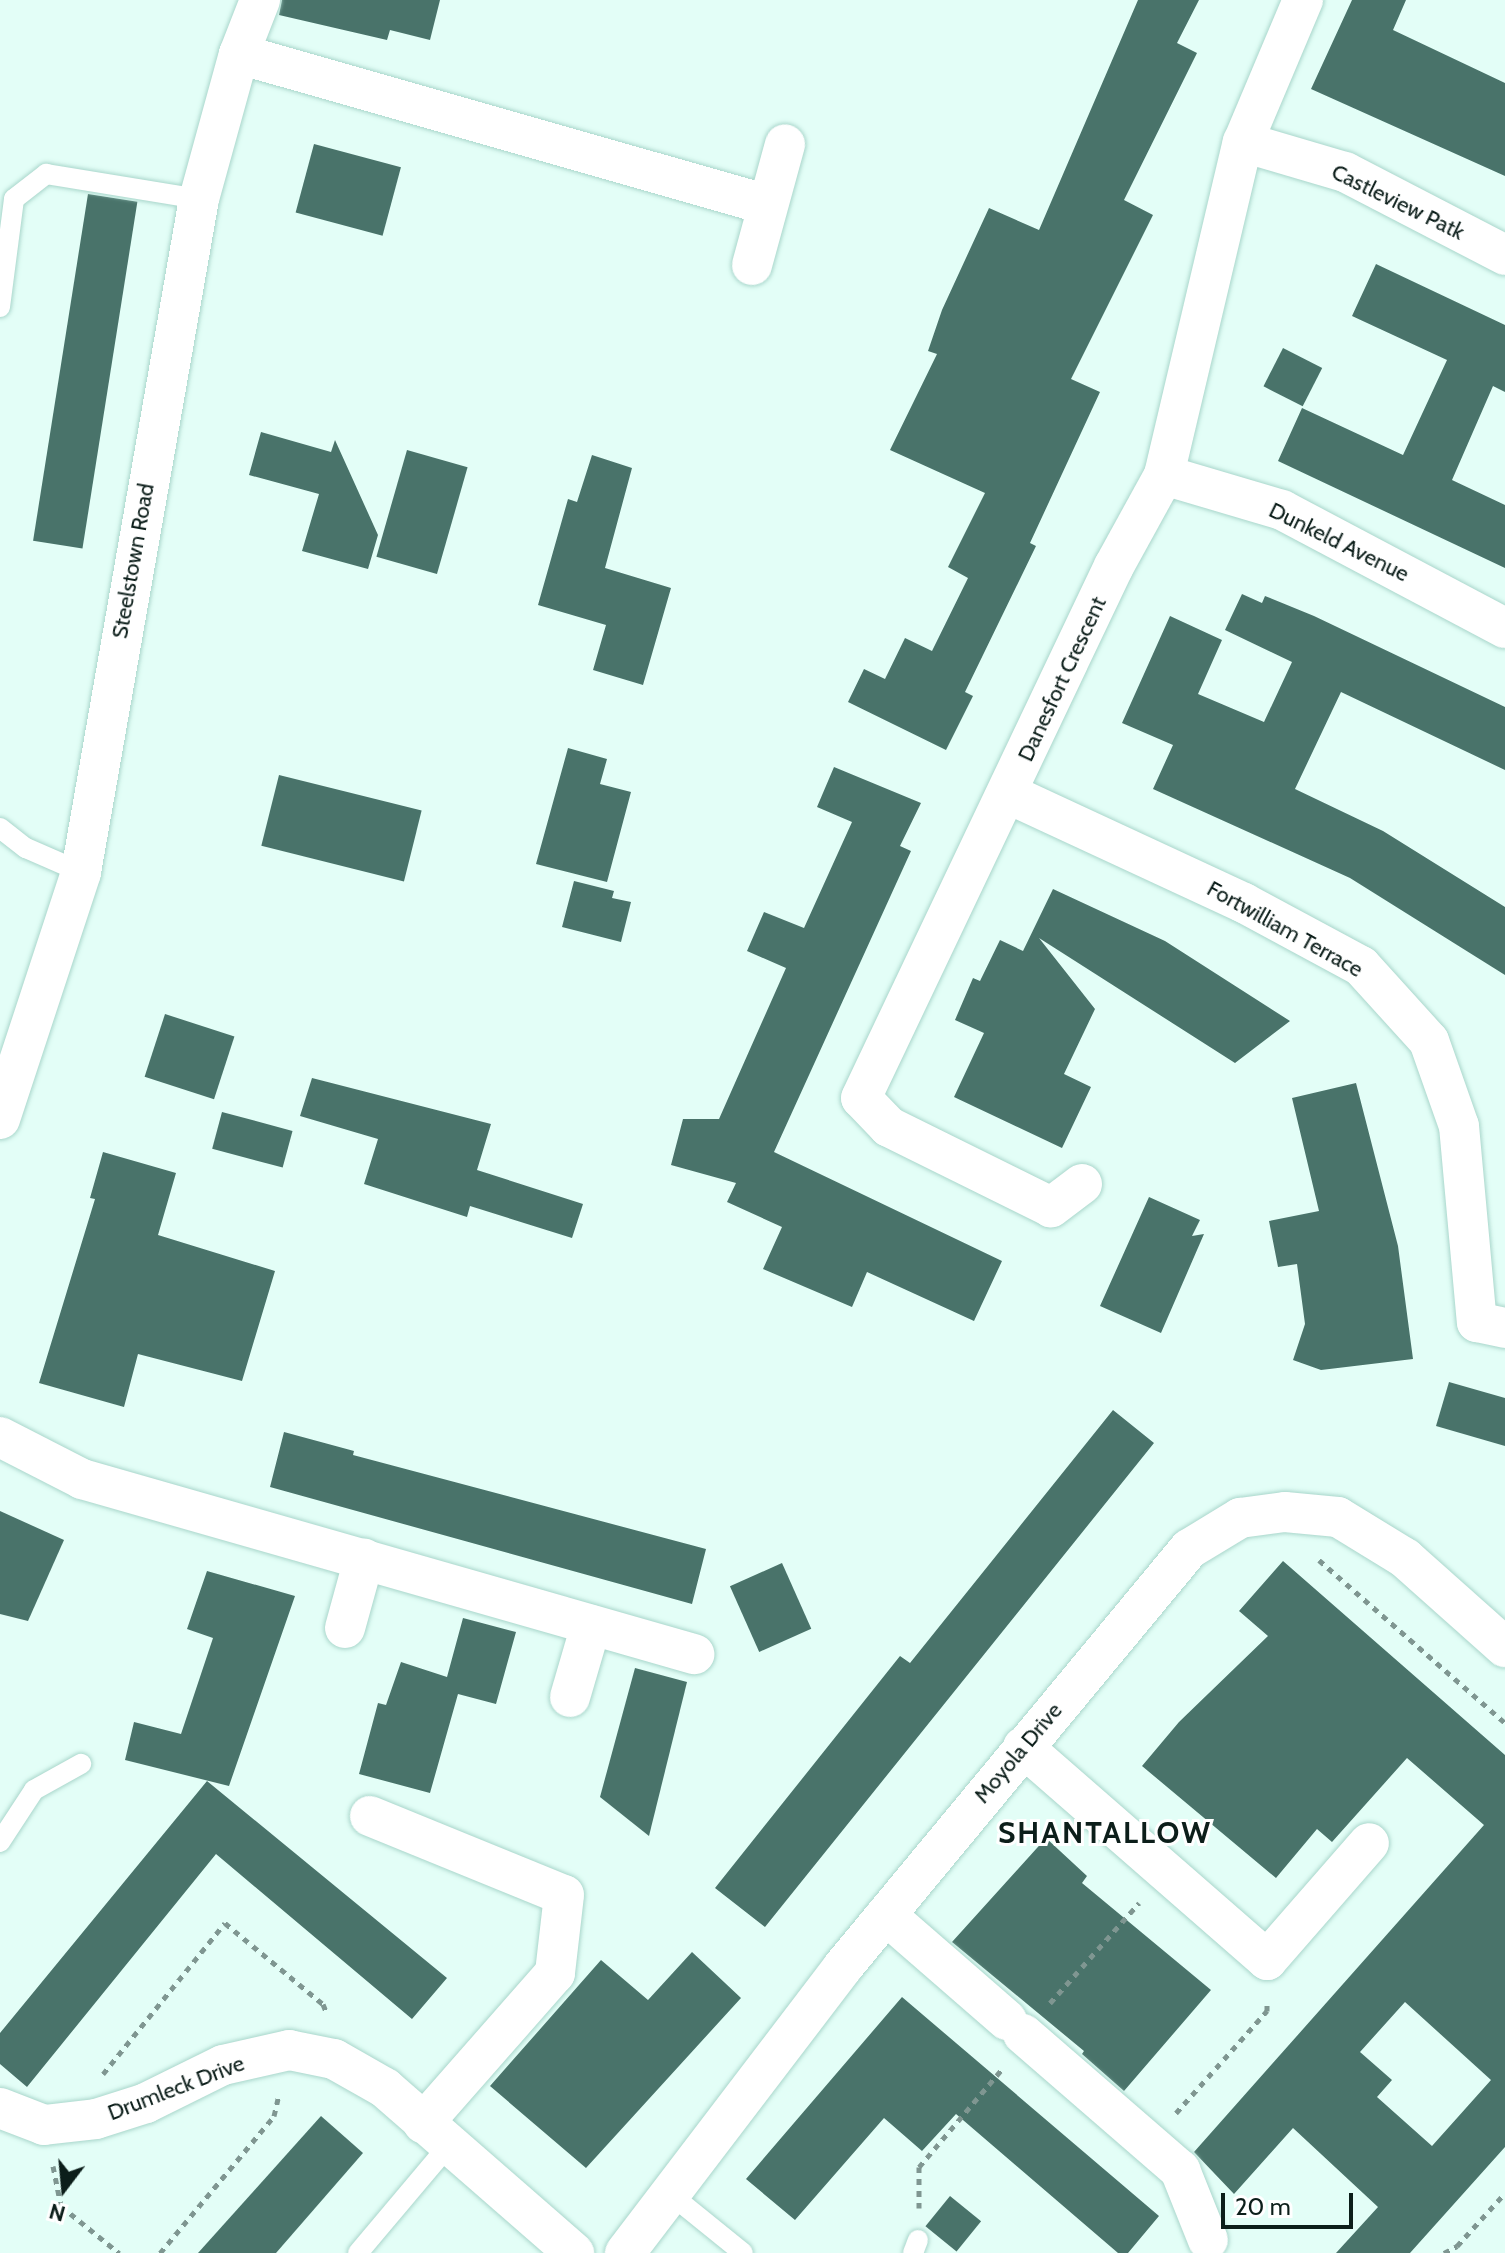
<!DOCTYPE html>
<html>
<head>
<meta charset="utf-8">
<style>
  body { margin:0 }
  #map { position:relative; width:1505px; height:2253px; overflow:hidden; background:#e3fef7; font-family:Cabin,sans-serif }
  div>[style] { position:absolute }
  .building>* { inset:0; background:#49736a; transform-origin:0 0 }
  .path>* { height:5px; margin-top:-2.5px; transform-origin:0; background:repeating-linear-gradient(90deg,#7f9691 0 6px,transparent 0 12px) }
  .roads { filter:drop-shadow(0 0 2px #a9d6cb) drop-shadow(0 0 2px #a9d6cb) }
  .lane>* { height:20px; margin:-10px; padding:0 10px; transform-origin:10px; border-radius:10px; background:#fff }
  .street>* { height:40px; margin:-20px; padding:0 20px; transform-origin:20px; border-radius:20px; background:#fff }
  span { translate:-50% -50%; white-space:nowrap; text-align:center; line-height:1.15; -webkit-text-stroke:6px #fff; paint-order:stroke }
  .street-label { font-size:22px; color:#0c1e1a }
  .district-label { font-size:30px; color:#0c1e1a; font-weight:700; letter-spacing:2px }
  .north { position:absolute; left:24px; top:2149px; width:80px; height:80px; -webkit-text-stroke:6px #fff; paint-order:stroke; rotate:196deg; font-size:22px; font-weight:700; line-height:32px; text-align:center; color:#0c1e1a }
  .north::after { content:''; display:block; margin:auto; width:28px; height:36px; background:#0c1e1a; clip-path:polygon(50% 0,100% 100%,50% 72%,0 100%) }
  .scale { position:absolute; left:1221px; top:2193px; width:132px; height:36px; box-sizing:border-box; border:4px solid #0c1e1a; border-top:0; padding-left:10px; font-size:24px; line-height:28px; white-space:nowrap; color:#0c1e1a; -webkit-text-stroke:6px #fff; paint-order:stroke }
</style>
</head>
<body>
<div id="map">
  <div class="building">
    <div style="clip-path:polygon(282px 0,440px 0,430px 40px,390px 30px,387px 40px,279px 15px)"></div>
    <div style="clip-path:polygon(1138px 0,1199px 0,1177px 43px,1197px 53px,1124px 200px,1153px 215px,1071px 379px,1100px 392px,1030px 543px,1036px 546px,965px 692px,973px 696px,946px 750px,848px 702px,864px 669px,885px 679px,905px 638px,932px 651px,968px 578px,948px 567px,985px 493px,890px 450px,937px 354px,928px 351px,942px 310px,989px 208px,1039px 230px)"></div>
    <div style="clip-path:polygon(1352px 0,1406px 0,1393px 30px,1505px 83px,1505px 176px,1311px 89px)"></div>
    <div style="left:314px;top:144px;width:90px;height:71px;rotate:15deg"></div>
    <div style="left:88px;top:194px;width:50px;height:351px;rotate:9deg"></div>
    <div style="clip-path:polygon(1376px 264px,1505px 325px,1505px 392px,1493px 386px,1452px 480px,1505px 505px,1505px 568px,1278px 461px,1302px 408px,1403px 455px,1447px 360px,1352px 316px)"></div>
    <div style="left:1283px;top:348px;width:44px;height:43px;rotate:27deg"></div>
    <div style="clip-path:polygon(261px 432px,331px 452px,335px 440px,378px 535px,368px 569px,302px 551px,319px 494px,249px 475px)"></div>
    <div style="left:407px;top:450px;width:63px;height:111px;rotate:16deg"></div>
    <div style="clip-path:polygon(592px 455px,632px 468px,605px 568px,671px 588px,643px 685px,593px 670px,606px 625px,538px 605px,568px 499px,577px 502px)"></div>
    <div style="clip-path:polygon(1242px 594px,1262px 603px,1265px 596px,1314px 616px,1505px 707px,1505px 770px,1341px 692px,1295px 789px,1383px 831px,1505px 907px,1505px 975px,1350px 878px,1153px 789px,1173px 745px,1122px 723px,1170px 616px,1222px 640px,1198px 694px,1264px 722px,1292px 662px,1225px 630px)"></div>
    <div style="clip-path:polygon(568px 748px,607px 759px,600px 784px,631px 792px,607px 882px,536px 864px)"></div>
    <div style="clip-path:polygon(834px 767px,921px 803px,900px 846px,911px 851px,774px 1152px,1002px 1261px,974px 1321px,867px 1272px,852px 1307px,763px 1269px,782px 1227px,727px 1202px,736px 1183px,671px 1165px,683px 1119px,719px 1119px,786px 968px,747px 951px,764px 912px,804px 928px,852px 822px,817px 807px)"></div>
    <div style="left:279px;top:775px;width:147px;height:73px;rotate:14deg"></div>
    <div style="clip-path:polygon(574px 881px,614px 891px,612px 898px,631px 902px,621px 942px,562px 927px)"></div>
    <div style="clip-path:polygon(1053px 889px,1165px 941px,1290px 1021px,1235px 1063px,1039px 938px,1095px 1009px,1064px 1074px,1091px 1087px,1062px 1148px,954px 1097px,984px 1033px,955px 1020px,973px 978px,980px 981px,1000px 940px,1023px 951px)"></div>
    <div style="left:165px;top:1014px;width:73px;height:66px;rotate:18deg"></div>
    <div style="clip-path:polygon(312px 1078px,491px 1124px,477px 1170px,583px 1204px,572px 1238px,470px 1206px,467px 1217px,364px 1184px,378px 1139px,300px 1116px)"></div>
    <div style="clip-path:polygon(1356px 1083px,1398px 1246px,1413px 1359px,1321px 1370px,1293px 1360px,1305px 1324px,1297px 1264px,1278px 1267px,1269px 1221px,1319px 1211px,1292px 1098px)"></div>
    <div style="left:222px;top:1112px;width:73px;height:38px;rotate:15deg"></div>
    <div style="clip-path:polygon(103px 1152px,176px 1173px,158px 1235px,275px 1271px,242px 1381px,138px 1354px,124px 1407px,39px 1383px,95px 1199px,90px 1198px)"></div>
    <div style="clip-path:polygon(1149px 1197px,1200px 1220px,1192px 1236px,1204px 1234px,1161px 1333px,1100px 1306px)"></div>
    <div style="clip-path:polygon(1449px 1382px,1505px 1398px,1505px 1446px,1436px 1426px)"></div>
    <div style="clip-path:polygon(1113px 1410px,1154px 1443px,765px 1927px,715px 1888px,900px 1656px,910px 1663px)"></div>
    <div style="clip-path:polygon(284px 1432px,354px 1451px,353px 1455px,706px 1549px,692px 1604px,270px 1487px)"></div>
    <div style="clip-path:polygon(0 1511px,64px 1540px,28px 1621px,0 1614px)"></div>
    <div style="clip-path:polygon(evenodd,1283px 1561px,1505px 1755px,1505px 2147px,1410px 2253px,1336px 2253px,1378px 2207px,1293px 2128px,1234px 2194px,1194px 2152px,1484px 1825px,1407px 1758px,1332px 1842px,1317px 1829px,1276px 1878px,1142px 1766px,1179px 1722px,1268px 1636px,1239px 1611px,1283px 1561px,1405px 2002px,1491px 2080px,1432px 2146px,1377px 2097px,1392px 2080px,1360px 2052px,1405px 2002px)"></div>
    <div style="left:782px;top:1563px;width:72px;height:57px;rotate:66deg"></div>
    <div style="clip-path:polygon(207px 1571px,295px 1596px,229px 1786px,125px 1760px,134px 1722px,181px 1734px,213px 1638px,187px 1629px)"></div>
    <div style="clip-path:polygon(463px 1618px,516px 1632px,496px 1704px,458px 1694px,430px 1793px,359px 1774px,378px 1703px,386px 1705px,401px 1662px,447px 1677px)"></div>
    <div style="clip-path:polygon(635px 1668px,687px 1682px,649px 1836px,600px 1797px)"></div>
    <div style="clip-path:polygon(207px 1781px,447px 1978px,412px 2019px,216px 1854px,27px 2087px,0 2064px,0 2033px)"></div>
    <div style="clip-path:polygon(1046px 1838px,1087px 1876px,1082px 1883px,1211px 1990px,1124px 2091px,1082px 2054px,1084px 2051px,952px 1942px)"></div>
    <div style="clip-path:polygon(692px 1952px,741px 1998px,586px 2168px,490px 2086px,601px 1960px,648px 2000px)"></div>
    <div style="clip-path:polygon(902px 1997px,1159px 2216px,1128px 2253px,1118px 2253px,956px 2114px,922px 2151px,884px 2118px,795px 2220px,746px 2179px)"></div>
    <div style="clip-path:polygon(321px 2116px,363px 2153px,276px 2253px,198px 2253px)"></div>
    <div style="left:950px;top:2196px;width:40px;height:39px;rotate:39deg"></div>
  </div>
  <div class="path">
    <div style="left:1319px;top:1560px;width:247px;rotate:41.2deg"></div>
    <div style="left:1050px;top:2003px;width:134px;rotate:-48.3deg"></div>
    <div style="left:103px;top:2074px;width:194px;rotate:-51.1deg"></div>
    <div style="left:225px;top:1923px;width:127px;rotate:39.6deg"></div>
    <div style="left:323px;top:2004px;width:11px;rotate:68deg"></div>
    <div style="left:1176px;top:2113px;width:137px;rotate:-48.3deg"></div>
    <div style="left:1267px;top:2011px;width:10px;rotate:-90deg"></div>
    <div style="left:53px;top:2166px;width:41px;rotate:78.7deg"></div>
    <div style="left:61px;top:2206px;width:75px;rotate:39deg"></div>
    <div style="left:919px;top:2208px;width:41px;rotate:-90deg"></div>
    <div style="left:919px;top:2167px;width:128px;rotate:-49.7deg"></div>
    <div style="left:160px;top:2253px;width:178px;rotate:-50.2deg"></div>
    <div style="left:274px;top:2116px;width:23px;rotate:-77deg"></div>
    <div style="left:1444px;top:2253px;width:15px;rotate:-28deg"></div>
    <div style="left:1457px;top:2246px;width:72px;rotate:-47.8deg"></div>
  </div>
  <div class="roads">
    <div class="lane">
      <div style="left:0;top:307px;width:109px;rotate:-82.6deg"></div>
      <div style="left:14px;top:199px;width:41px;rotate:-38deg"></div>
      <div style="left:46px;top:174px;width:155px;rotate:9.3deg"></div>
      <div style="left:0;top:828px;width:33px;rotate:38deg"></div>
      <div style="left:26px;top:848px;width:60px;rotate:23.6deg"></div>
      <div style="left:0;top:1842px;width:62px;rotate:-56.8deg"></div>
      <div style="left:34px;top:1790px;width:54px;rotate:-29deg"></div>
      <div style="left:669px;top:2193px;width:95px;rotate:39deg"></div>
      <div style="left:358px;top:2253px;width:140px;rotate:-49.9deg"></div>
      <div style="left:913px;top:2253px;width:14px;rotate:-69deg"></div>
    </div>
    <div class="street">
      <div style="left:239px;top:54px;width:550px;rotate:15.93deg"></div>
      <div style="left:1243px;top:142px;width:106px;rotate:16.4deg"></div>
      <div style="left:1345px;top:172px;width:180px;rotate:27.4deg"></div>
      <div style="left:752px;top:265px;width:125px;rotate:-74.7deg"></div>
      <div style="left:1164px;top:475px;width:123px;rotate:16.5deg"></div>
      <div style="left:1282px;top:510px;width:252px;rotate:27.9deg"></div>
      <div style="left:1009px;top:794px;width:259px;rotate:24.9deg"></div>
      <div style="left:1244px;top:903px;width:133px;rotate:28.3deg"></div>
      <div style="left:1361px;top:966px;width:101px;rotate:47.8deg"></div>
      <div style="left:1429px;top:1041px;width:90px;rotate:70.6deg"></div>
      <div style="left:1459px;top:1126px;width:197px;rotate:84.8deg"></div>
      <div style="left:1477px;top:1322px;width:29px;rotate:12deg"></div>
      <div style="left:0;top:1119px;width:260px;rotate:-71.8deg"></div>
      <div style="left:81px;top:872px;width:683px;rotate:-80.06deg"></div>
      <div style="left:199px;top:199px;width:150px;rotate:-74.6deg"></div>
      <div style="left:239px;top:54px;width:58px;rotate:-68.7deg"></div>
      <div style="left:1082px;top:1184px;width:39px;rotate:143deg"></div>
      <div style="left:1051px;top:1207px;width:181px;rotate:-153.7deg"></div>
      <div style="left:889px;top:1127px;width:40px;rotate:-134deg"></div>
      <div style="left:861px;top:1098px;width:589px;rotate:-64.57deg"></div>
      <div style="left:1114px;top:566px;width:104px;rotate:-61.2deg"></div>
      <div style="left:1164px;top:475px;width:342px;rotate:-76.7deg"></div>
      <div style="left:1243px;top:142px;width:154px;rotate:-67.1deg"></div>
      <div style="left:0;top:1437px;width:92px;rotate:27.1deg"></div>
      <div style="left:82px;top:1479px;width:637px;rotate:15.96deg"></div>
      <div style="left:345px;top:1628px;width:72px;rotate:-74.6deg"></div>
      <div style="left:570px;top:1697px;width:75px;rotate:-73.7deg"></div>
      <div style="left:1023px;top:1747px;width:324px;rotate:41.1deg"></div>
      <div style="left:1267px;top:1960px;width:155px;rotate:-48.9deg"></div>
      <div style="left:370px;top:1816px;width:209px;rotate:22.2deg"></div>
      <div style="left:564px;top:1895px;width:79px;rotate:96.6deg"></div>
      <div style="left:555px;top:1973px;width:200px;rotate:131.3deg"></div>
      <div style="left:886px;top:1915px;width:160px;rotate:41deg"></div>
      <div style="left:1023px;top:2034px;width:208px;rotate:40.9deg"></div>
      <div style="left:1180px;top:2170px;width:75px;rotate:68.2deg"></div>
      <div style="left:0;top:2108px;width:47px;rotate:21.1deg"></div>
      <div style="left:44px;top:2125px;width:52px;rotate:-6.6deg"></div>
      <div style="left:96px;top:2119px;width:52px;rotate:-17.7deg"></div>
      <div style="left:146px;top:2103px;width:86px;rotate:-26.3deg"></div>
      <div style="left:223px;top:2065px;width:68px;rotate:-12.8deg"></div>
      <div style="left:289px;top:2050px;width:46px;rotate:11.3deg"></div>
      <div style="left:334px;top:2059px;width:59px;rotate:29.6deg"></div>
      <div style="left:385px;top:2088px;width:251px;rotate:41.1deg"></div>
      <div style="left:625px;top:2253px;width:358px;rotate:-52.7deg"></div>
      <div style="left:842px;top:1968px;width:544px;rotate:-50.37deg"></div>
      <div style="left:1189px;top:1549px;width:60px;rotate:-31.3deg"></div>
      <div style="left:1240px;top:1518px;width:45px;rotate:-7.6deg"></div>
      <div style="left:1285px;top:1512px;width:53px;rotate:5.4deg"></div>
      <div style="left:1338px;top:1517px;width:79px;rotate:31.5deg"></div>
      <div style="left:1405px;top:1558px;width:134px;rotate:41.7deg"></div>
    </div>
  </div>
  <div class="street-label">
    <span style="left:1398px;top:202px;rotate:26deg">Castleview Patk</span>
    <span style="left:1339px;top:542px;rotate:26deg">Dunkeld Avenue</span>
    <span style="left:133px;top:561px;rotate:-80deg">Steelstown Road</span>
    <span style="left:1062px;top:679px;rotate:-65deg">Danesfort Crescent</span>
    <span style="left:1285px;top:929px;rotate:29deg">Fortwilliam Terrace</span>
    <span style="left:1018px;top:1753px;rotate:-50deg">Moyola Drive</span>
    <span style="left:176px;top:2088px;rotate:-21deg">Drumleck Drive</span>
  </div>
  <div class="district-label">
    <span style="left:1105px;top:1833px">SHANTALLOW</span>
  </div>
  <div class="north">N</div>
  <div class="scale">20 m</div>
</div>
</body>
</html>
